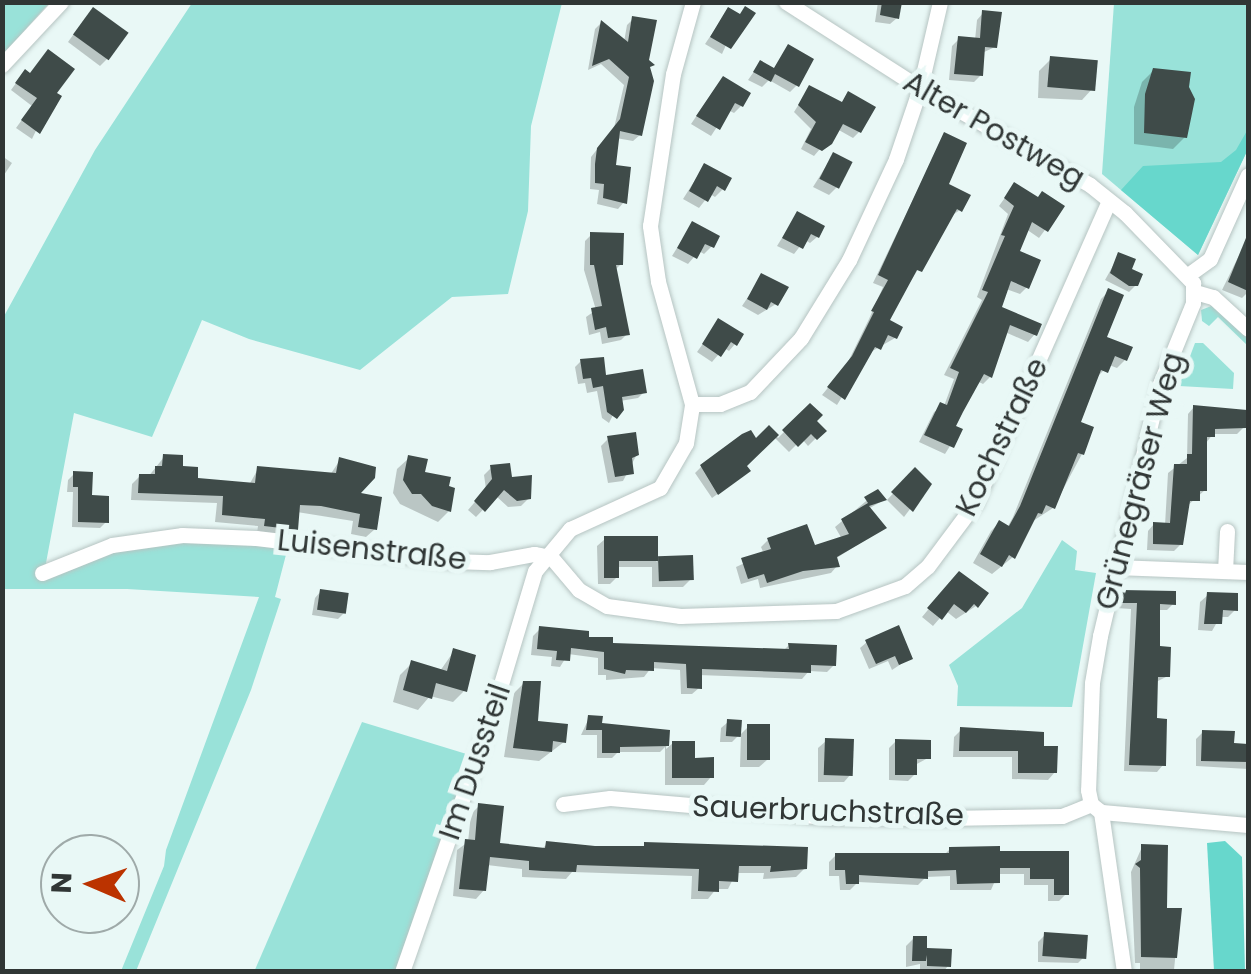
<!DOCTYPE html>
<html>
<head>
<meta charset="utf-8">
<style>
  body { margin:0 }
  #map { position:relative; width:1251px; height:974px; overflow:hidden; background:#e9f8f6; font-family:Poppins,sans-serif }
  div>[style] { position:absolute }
  .green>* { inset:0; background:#99e2d9 }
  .forest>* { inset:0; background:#67d7cc }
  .shadow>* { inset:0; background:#0003 }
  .building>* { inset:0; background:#3f4b49; transform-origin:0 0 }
  .roads { filter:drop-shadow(0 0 2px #b6c4c2) drop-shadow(0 0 2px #b6c4c2) }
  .minor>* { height:15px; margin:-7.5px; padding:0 7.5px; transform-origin:7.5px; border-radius:7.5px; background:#fff }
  span { translate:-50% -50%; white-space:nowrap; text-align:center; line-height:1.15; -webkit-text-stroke:10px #e9f8f6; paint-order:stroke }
  .street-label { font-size:30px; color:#303635 }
  .frame { position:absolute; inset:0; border:5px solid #303635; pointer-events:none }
  .north { position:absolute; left:40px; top:834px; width:100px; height:100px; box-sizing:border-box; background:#e9f8f6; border:2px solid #9faaa9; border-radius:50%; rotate:272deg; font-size:28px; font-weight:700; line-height:40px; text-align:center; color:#303635 }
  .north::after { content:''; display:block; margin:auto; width:35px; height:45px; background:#b30; clip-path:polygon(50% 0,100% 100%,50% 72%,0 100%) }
</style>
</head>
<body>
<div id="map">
  <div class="green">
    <div style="clip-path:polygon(376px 2px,562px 3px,531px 126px,528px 211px,508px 294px,452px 297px,360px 370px,249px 339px,202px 320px,152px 437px,74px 413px,46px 563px,49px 575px,115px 549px,180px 541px,288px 547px,275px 597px,281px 599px,251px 690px,136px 971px,121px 971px,164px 866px,166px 850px,259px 597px,127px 589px,3px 589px,3px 318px,95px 150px,192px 3px)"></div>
    <div style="clip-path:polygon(3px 3px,49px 3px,3px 55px)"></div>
    <div style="clip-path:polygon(1114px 3px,1248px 3px,1248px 149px,1198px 255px,1102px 174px)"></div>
    <div style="clip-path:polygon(1214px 305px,1248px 338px,1248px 346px,1218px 317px,1209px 326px,1202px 321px,1201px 310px)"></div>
    <div style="clip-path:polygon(1195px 343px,1203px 343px,1234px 373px,1233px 389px,1179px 386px)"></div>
    <div style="clip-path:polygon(1062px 540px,1077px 551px,1075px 570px,1096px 573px,1072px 707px,957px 706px,958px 686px,949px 665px,1022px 608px)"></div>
    <div style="clip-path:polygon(362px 722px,473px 756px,395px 971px,254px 972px)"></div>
  </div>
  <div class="forest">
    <div style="clip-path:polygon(1248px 129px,1248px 149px,1198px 255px,1121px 190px,1143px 166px,1221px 162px,1236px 150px)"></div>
    <div style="clip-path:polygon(1225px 841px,1242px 857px,1245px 971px,1214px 971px,1207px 843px)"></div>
  </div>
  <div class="shadow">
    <div style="clip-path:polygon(878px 2px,899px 2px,897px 18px,890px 24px,875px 22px)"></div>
    <div style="clip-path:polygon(728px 10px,739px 16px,722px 54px,705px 44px)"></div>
    <div style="clip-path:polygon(983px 13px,995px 47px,982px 53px,981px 75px,974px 82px,949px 80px,952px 46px,959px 39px,975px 40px,977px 20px)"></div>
    <div style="clip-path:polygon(86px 17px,107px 59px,100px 66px,68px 42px)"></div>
    <div style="clip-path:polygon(633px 19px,648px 69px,640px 135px,633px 141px,616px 138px,613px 168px,624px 202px,618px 209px,597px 204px,599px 190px,590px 189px,591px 157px,614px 128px,624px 85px,601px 64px,588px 70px,595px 29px,601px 23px,624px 42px,627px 25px)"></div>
    <div style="clip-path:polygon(788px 47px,797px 85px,790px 92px,769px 80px,762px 87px,748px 80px,760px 63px,773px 70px)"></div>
    <div style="clip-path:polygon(1051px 59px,1093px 88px,1082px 100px,1038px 98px,1039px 71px)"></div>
    <div style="clip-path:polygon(1154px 70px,1185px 137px,1173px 149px,1134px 144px,1134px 107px,1142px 82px)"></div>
    <div style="clip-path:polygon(19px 79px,54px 93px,32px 139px,16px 128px,32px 106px,11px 90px)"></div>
    <div style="clip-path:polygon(716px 87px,741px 106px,734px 113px,728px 110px,711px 136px,691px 124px)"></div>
    <div style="clip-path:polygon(809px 88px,840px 104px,849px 94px,859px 132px,853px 138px,837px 129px,814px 156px,801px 149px,811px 129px,794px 112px)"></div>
    <div style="clip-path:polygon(944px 135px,946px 186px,960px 210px,951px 216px,886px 321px,895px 338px,869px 353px,837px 405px,822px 395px,846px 366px,869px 319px,883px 287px,873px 283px)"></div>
    <div style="clip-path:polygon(833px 155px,837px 187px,829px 195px,813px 187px)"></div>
    <div style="clip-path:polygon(2px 156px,12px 163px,2px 178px)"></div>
    <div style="clip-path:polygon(704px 166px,723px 189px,715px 197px,710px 194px,699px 208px,683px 199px)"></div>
    <div style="clip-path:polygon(1014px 185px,1037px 200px,1062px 207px,1039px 238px,1026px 229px,1016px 252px,1027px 287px,1020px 294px,1006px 289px,999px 308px,1035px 334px,1028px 342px,1005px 332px,990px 377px,983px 384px,977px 381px,953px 428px,960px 430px,945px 454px,919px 442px,934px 412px,944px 406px,954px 379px,944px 375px,982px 300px,977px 297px,1008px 214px,999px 206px)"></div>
    <div style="clip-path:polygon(797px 214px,817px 237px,810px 243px,805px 240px,794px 254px,777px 246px)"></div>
    <div style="clip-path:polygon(692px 224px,712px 246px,704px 254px,699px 251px,688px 264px,672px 256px)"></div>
    <div style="clip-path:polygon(591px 235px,621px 264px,615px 270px,627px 334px,621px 340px,602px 344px,600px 332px,589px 335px,586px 317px,596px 310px,584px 270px,585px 241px)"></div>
    <div style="clip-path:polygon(1248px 237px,1248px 292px,1242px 298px,1222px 290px)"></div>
    <div style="clip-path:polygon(1119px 255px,1136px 285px,1129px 292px,1105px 280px)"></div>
    <div style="clip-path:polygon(762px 276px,776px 304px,758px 315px,742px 306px)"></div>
    <div style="clip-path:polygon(1109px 291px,1104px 338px,1125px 360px,1117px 368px,1109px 365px,1095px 379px,1078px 424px,1082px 454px,1053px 508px,1030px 523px,1013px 557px,992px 574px,973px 563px,991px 531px,999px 523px,1007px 528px,1013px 517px,1101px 299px)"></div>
    <div style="clip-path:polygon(719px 321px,735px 344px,729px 351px,724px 348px,712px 362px,697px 352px)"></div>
    <div style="clip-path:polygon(581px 361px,604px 378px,644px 392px,638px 398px,620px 401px,609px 423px,602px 418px,597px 391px,587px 393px,585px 383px,578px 384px,575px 367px)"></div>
    <div style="clip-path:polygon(810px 406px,813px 421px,823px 431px,808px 446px,802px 439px,789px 452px,774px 437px,744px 466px,742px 476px,712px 498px,695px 473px,701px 467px,755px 442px,769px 428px,778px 438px)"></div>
    <div style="clip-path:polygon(1194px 407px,1244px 427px,1237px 434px,1213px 434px,1206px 443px,1205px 490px,1186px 507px,1181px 544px,1174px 551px,1147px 550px,1148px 531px,1154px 524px,1165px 525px,1168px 473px,1187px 458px,1188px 414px)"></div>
    <div style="clip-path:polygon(608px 439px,637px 454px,623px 481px,608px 483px,601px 446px)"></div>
    <div style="clip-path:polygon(164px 457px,195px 480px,249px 485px,258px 469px,330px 475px,340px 460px,375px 529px,366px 537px,351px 534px,353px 521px,297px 512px,295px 528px,287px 536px,257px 533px,258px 526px,215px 522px,217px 503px,131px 500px,132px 484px,140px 476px,148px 477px)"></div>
    <div style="clip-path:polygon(409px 458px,449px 511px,438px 522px,400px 504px,393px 493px,397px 469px)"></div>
    <div style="clip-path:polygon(492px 467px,529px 498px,521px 506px,508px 507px,496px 496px,476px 517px,468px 510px,486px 489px,484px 475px)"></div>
    <div style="clip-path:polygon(915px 470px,929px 484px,904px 517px,887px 500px)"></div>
    <div style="clip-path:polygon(74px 474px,106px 522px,100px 528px,72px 527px,73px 492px,67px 492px,68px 480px)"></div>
    <div style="clip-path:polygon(877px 492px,884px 500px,868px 509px,884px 528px,835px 559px,837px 566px,831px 573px,760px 588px,758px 579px,741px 584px,736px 567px,764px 554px,761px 547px,768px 540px,813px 548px,842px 539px,835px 527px)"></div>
    <div style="clip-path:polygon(605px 539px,656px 539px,656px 562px,659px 558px,691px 579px,683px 587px,652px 587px,652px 567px,617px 567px,617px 577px,610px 584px,598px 584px,597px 546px)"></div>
    <div style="clip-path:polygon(952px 581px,976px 606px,956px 619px,946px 611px,933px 626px,922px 617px)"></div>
    <div style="clip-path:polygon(321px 591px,344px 613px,338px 619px,312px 615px,315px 598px)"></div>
    <div style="clip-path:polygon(1124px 593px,1173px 604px,1167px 610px,1158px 610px,1157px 649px,1168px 676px,1156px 682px,1154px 721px,1163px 765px,1157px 772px,1124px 771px,1131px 609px,1116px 608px)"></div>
    <div style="clip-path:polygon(1208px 595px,1235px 610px,1228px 617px,1220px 617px,1212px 631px,1198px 630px,1200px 602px)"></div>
    <div style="clip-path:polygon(540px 629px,611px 645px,783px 651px,789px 645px,834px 665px,827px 672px,809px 671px,802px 679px,699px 675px,699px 688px,692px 694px,681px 694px,680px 670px,651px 668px,644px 677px,606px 680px,606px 675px,598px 675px,598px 658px,568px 654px,560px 667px,551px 666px,552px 657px,531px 655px,533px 636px)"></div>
    <div style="clip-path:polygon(867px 642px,910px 658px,892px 670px,888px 661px,869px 669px,860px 648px)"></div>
    <div style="clip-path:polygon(454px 651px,464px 691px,453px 702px,430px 696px,418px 710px,393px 702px,400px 675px,412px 663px,440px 671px)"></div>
    <div style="clip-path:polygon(524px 683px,536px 723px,564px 742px,539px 761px,504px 757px,514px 693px)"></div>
    <div style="clip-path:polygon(589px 718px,600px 725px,667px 732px,666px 749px,673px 743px,711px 777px,704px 785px,665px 785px,665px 747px,660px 752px,618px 752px,612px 758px,597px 758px,597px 735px,581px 735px)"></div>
    <div style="clip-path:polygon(728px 722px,739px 735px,732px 742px,720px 742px,721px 728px)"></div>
    <div style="clip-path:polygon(748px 727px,767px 760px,759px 767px,740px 767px,741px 734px)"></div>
    <div style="clip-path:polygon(961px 730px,1016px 730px,1016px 735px,1042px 749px,1055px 772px,1048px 780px,1012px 779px,1012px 757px,953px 757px,954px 737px)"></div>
    <div style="clip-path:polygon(1203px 732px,1232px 746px,1248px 746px,1248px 769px,1196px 766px,1196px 739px)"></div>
    <div style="clip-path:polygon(826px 741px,851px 774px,844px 782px,818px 782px,818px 748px)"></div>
    <div style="clip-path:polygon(896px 741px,928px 758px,915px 765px,915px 774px,908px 781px,889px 780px,889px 748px)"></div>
    <div style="clip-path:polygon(479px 806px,498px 845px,541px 850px,547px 844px,805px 868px,796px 877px,763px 879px,764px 873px,736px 873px,728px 889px,716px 889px,708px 899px,691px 899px,692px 876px,572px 872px,566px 879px,522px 877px,522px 869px,487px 865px,484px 890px,476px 899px,453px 896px,457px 850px,468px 842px,471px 814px)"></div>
    <div style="clip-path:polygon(1142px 847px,1164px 910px,1180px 910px,1174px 970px,1180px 972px,1140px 972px,1140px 963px,1135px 963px,1131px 872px)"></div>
    <div style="clip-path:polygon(950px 849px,1067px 854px,1066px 894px,1059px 901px,1048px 901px,1048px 885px,1024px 885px,1024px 874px,998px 874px,991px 890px,950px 890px,950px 876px,926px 877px,918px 885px,858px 882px,850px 890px,840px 890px,839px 876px,829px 876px,829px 862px,836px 855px,944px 855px)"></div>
    <div style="clip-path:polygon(1045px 935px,1085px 956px,1078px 963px,1038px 962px,1038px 942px)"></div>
    <div style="clip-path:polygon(914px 938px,924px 950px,948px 966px,943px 972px,920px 972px,920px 964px,906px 967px,906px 946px)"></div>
  </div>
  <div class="building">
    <div style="clip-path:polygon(882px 2px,902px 2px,899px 19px,880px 15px)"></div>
    <div style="clip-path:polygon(745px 6px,756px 13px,731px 49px,710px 37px,728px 7px,740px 14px)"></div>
    <div style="left:93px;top:7px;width:44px;height:34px;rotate:36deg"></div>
    <div style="clip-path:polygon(982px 10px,1002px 12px,997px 48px,985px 47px,983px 76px,954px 74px,958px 36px,980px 38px)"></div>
    <div style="clip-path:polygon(632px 16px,657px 20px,649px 60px,655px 65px,650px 67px,654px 81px,642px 136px,620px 131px,616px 165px,631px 167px,627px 204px,603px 198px,604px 184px,595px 183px,595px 164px,597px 148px,620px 119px,629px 77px,609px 59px,592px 66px,601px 20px,628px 42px)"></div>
    <div style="clip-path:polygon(788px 44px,814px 59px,799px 87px,775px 74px,771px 82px,753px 72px,760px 60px,774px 68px)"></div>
    <div style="clip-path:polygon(48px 49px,75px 69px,57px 93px,62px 96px,40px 134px,21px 120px,37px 98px,15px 83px,25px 69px,30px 73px)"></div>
    <div style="left:1050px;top:56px;width:48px;height:31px;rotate:5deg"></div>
    <div style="clip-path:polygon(1153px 68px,1191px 72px,1189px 87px,1195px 99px,1187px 138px,1144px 133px,1145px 94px)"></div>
    <div style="clip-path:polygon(723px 76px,751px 93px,743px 107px,735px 103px,720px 130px,696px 116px)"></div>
    <div style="clip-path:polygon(809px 85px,842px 102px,848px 91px,876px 107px,861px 133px,843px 124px,832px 144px,822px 151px,805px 142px,816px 122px,798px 105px)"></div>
    <div style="clip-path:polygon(944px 132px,967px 143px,949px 184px,971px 195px,962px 212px,957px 209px,922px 272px,917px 270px,890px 320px,903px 327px,897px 339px,888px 335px,881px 350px,875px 347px,845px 400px,827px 387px,852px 356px,874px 312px,871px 311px,888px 280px,878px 275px)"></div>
    <div style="left:833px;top:152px;width:22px;height:30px;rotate:27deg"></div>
    <div style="clip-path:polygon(704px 163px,732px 178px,725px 191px,717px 186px,708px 202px,689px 191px)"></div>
    <div style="clip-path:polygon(1014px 182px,1038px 197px,1042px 191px,1065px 206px,1048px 232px,1032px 222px,1020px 251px,1041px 260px,1029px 289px,1011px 281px,1002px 307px,1042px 324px,1037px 336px,1010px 325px,992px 378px,984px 374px,963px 412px,956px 426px,963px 429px,954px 448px,924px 435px,940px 402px,947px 405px,959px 372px,950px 368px,988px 292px,982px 290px,1005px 236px,1001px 235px,1014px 206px,1004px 198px)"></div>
    <div style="clip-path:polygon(797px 211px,825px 226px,819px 238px,811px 234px,803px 249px,782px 238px)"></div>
    <div style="clip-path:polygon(692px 221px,720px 236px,714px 248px,705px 244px,697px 259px,677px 248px)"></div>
    <div style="clip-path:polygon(590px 232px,624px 233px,623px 265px,616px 265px,630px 335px,608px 338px,606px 327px,595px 330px,591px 308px,602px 306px,594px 265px,590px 265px)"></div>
    <div style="clip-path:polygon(1248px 233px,1248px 291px,1228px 282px)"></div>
    <div style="clip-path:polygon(1118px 252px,1136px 259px,1132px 269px,1143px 274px,1138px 286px,1129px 286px,1110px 273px)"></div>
    <div style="clip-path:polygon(761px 273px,789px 287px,778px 306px,771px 302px,767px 310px,747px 299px)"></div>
    <div style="clip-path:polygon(1108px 288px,1124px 295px,1107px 337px,1133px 347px,1127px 361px,1115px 356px,1108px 373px,1101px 370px,1081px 422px,1094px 427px,1084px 455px,1078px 453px,1055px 509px,1046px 505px,1042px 514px,1038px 513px,1015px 559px,1009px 555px,1002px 567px,980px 554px,999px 520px,1009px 526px,1020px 506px)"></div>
    <div style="clip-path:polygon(718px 318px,744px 334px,737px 346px,731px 342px,721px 357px,702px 344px)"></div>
    <div style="clip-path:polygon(604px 357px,606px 375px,643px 369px,647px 393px,622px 397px,624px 410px,617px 419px,607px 412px,603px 386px,593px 388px,591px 378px,583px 379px,580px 359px)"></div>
    <div style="clip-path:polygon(810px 403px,823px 415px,817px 421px,827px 431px,817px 440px,811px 434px,798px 447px,782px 430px)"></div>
    <div style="clip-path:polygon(1193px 405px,1247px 410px,1246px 428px,1215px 429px,1215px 437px,1207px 437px,1207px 491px,1200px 491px,1200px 501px,1190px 501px,1183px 545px,1153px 544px,1153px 522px,1170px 523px,1174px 464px,1187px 464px,1187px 454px,1192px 454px)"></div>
    <div style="clip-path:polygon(769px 425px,779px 435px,747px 466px,751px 471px,718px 495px,700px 465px,742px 434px,751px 430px,756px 438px)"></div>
    <div style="clip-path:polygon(636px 432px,639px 455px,632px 458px,634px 474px,615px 477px,607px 436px)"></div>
    <div style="clip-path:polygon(163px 454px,183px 455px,183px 466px,198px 467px,198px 478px,255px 483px,257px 466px,336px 473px,339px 457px,376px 467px,375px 478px,361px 493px,382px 497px,377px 530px,358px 527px,360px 514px,321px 506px,300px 505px,298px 530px,264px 526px,265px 519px,222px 515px,223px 496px,138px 493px,139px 474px,155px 474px,155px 466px,162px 466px)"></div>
    <div style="clip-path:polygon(408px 455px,428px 459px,425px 472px,451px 477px,449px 486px,455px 488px,451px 512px,432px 506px,421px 494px,412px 494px,403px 480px)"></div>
    <div style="clip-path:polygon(510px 463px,512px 477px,532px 475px,531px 499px,517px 501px,504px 490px,485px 512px,474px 501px,492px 479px,490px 465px)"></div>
    <div style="clip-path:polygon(915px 467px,932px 484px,913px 512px,891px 492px)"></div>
    <div style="clip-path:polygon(73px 471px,93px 472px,92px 495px,109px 496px,109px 523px,78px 522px,78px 487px,73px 487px)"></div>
    <div style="clip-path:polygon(878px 489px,887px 500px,869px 506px,887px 528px,837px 557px,840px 567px,803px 571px,767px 583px,764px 574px,748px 579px,741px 558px,771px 549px,767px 538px,807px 524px,815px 545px,849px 534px,841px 519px,868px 503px,864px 497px)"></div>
    <div style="clip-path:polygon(604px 536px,658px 536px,658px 561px,619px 561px,619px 578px,604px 578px)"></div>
    <div style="left:693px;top:555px;width:25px;height:35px;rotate:88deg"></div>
    <div style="clip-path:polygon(959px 571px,989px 593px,978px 608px,974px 604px,966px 613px,954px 604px,942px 620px,927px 608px)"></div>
    <div style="left:320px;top:589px;width:29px;height:21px;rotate:8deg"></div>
    <div style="clip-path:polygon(1122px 590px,1176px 591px,1176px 605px,1160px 604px,1160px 646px,1171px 647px,1170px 677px,1158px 677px,1157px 718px,1167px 719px,1166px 766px,1129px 765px,1137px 603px,1121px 603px)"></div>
    <div style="clip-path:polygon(1207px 592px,1238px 593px,1238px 611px,1223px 610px,1222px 624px,1204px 624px)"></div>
    <div style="clip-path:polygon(899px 625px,913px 659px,899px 665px,895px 656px,876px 664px,865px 640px)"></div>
    <div style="clip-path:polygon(539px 626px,589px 631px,589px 637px,613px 637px,613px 643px,789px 649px,788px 643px,837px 645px,836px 666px,811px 665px,811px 673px,702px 669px,702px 689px,687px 688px,686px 664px,654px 662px,654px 671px,626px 670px,625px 674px,604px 669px,604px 652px,571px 648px,570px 661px,556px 660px,557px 651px,537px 649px)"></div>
    <div style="clip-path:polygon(453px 648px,476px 655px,467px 692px,436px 683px,432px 699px,403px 690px,411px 660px,447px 671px)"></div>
    <div style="clip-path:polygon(523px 681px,541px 681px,538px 721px,568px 724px,566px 743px,553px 741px,552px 752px,513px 748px)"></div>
    <div style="clip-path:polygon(588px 715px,603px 716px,602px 723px,670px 730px,669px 746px,620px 747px,620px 753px,602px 753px,602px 730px,586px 730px)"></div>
    <div style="left:727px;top:719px;width:15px;height:17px;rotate:4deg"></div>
    <div style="left:747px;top:724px;width:23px;height:36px"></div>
    <div style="clip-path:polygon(960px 727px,1044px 732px,1044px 746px,1058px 746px,1057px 773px,1018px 773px,1018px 751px,959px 751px)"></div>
    <div style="clip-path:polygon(1202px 730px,1235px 731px,1234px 743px,1248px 744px,1248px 762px,1201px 761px)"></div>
    <div style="left:825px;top:738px;width:29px;height:37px;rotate:2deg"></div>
    <div style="clip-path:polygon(895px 739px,931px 740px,931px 759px,917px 759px,917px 775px,895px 775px)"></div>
    <div style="clip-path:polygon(672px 741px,695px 741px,695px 758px,714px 757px,714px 778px,672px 778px)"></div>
    <div style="clip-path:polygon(478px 803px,504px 806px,500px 843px,545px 848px,546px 841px,595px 846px,644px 846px,644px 842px,808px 847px,807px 869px,770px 872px,771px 866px,739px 866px,738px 882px,719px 881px,719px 892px,698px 891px,699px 869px,577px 865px,576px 872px,543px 871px,529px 870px,529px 861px,490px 857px,486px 891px,459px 889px,465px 839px,475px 840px)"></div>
    <div style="clip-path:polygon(1141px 844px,1168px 845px,1167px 908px,1182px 908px,1177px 958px,1141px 957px,1140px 868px,1135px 864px,1141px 860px)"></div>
    <div style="clip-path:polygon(1000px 846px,1000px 851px,1069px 851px,1069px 895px,1054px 895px,1054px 879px,1030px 879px,1030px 868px,1000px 868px,1000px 883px,957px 884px,956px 870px,928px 871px,928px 879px,859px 875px,859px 884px,846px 884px,845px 870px,835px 870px,835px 853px,949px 853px,949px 847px)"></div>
    <div style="left:1044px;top:932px;width:44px;height:24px;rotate:4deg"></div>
    <div style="clip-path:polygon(913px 936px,927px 936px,927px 948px,952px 949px,951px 967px,927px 966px,927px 955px,926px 961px,912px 961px)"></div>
  </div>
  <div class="roads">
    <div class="minor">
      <div style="left:786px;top:2px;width:159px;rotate:32.7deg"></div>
      <div style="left:920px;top:88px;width:196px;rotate:29.7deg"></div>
      <div style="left:1090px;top:185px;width:45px;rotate:38.7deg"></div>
      <div style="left:1125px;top:213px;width:98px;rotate:45.8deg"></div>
      <div style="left:1193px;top:283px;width:20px;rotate:90deg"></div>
      <div style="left:1193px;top:303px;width:87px;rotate:112.2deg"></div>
      <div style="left:1160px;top:384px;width:259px;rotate:103.4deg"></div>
      <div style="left:1100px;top:636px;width:48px;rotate:99.7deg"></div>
      <div style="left:1092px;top:683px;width:107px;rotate:92.1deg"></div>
      <div style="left:1088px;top:790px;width:14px;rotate:78deg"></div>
      <div style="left:1091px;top:804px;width:13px;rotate:39deg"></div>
      <div style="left:1101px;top:812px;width:148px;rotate:5.1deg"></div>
      <div style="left:2px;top:65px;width:86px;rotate:-46.9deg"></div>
      <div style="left:1188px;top:275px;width:27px;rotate:-36deg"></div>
      <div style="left:1210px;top:259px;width:92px;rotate:-65.7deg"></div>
      <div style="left:1195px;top:292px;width:19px;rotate:16deg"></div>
      <div style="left:1213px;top:297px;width:47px;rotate:42.4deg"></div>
      <div style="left:692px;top:404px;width:28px"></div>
      <div style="left:720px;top:404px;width:32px;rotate:-22deg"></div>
      <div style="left:750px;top:392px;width:74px;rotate:-46.6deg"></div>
      <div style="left:801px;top:338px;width:92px;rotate:-58.4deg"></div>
      <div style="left:849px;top:260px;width:111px;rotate:-65deg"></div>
      <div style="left:896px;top:159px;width:75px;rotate:-71.3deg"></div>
      <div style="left:920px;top:88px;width:88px;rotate:-76.9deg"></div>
      <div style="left:551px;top:557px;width:43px;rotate:49.7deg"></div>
      <div style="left:579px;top:590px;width:32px;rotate:30deg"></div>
      <div style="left:607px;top:606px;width:74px;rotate:7.8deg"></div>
      <div style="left:680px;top:616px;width:156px;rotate:-1.8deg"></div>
      <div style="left:836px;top:611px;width:73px;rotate:-19.9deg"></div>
      <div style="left:905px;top:586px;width:30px;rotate:-41deg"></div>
      <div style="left:928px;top:566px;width:79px;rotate:-53.3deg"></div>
      <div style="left:975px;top:503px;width:330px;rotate:-66.1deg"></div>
      <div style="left:1115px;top:567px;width:133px;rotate:2.2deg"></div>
      <div style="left:1225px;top:571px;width:40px;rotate:-87.1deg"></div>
      <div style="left:42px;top:573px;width:75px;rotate:-21.8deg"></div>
      <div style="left:112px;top:545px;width:71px;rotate:-8.1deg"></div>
      <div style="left:182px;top:535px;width:74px;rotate:2.3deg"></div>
      <div style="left:256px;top:538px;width:197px;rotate:6.7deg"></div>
      <div style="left:452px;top:561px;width:38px;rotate:2deg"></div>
      <div style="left:490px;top:562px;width:45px;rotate:-10.3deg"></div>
      <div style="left:534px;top:554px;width:17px;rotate:10deg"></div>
      <div style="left:563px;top:804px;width:47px;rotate:-7.3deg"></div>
      <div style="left:610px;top:798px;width:218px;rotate:5deg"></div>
      <div style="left:827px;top:817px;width:118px;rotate:0.5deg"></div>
      <div style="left:945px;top:818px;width:117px;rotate:-1deg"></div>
      <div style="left:1062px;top:816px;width:31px;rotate:-22deg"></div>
      <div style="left:1101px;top:812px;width:162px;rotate:81.8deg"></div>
      <div style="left:402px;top:972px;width:273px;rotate:-70.8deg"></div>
      <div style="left:492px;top:714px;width:149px;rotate:-73.3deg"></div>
      <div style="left:535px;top:571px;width:55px;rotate:-50.2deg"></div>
      <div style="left:570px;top:529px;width:99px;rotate:-24.5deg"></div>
      <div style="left:660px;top:488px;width:52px;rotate:-60deg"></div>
      <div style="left:686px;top:443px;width:39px;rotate:-81deg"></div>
      <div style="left:692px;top:404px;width:128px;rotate:-105.5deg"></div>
      <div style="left:658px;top:281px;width:56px;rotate:-98.3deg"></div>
      <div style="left:650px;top:226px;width:154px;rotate:-81.4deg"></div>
      <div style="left:673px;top:74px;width:75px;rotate:-74.5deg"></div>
    </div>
  </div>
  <div class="street-label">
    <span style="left:994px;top:130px;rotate:30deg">Alter Postweg</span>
    <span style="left:1002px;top:437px;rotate:-64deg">Kochstraße</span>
    <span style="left:1140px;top:481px;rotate:-75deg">Grünegräser Weg</span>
    <span style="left:372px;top:550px;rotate:6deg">Luisenstraße</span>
    <span style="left:475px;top:762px;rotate:-71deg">Im Dussteil</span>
    <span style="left:828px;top:811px;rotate:2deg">Sauerbruchstraße</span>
  </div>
  <div class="frame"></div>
  <div class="north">N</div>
</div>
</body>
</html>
